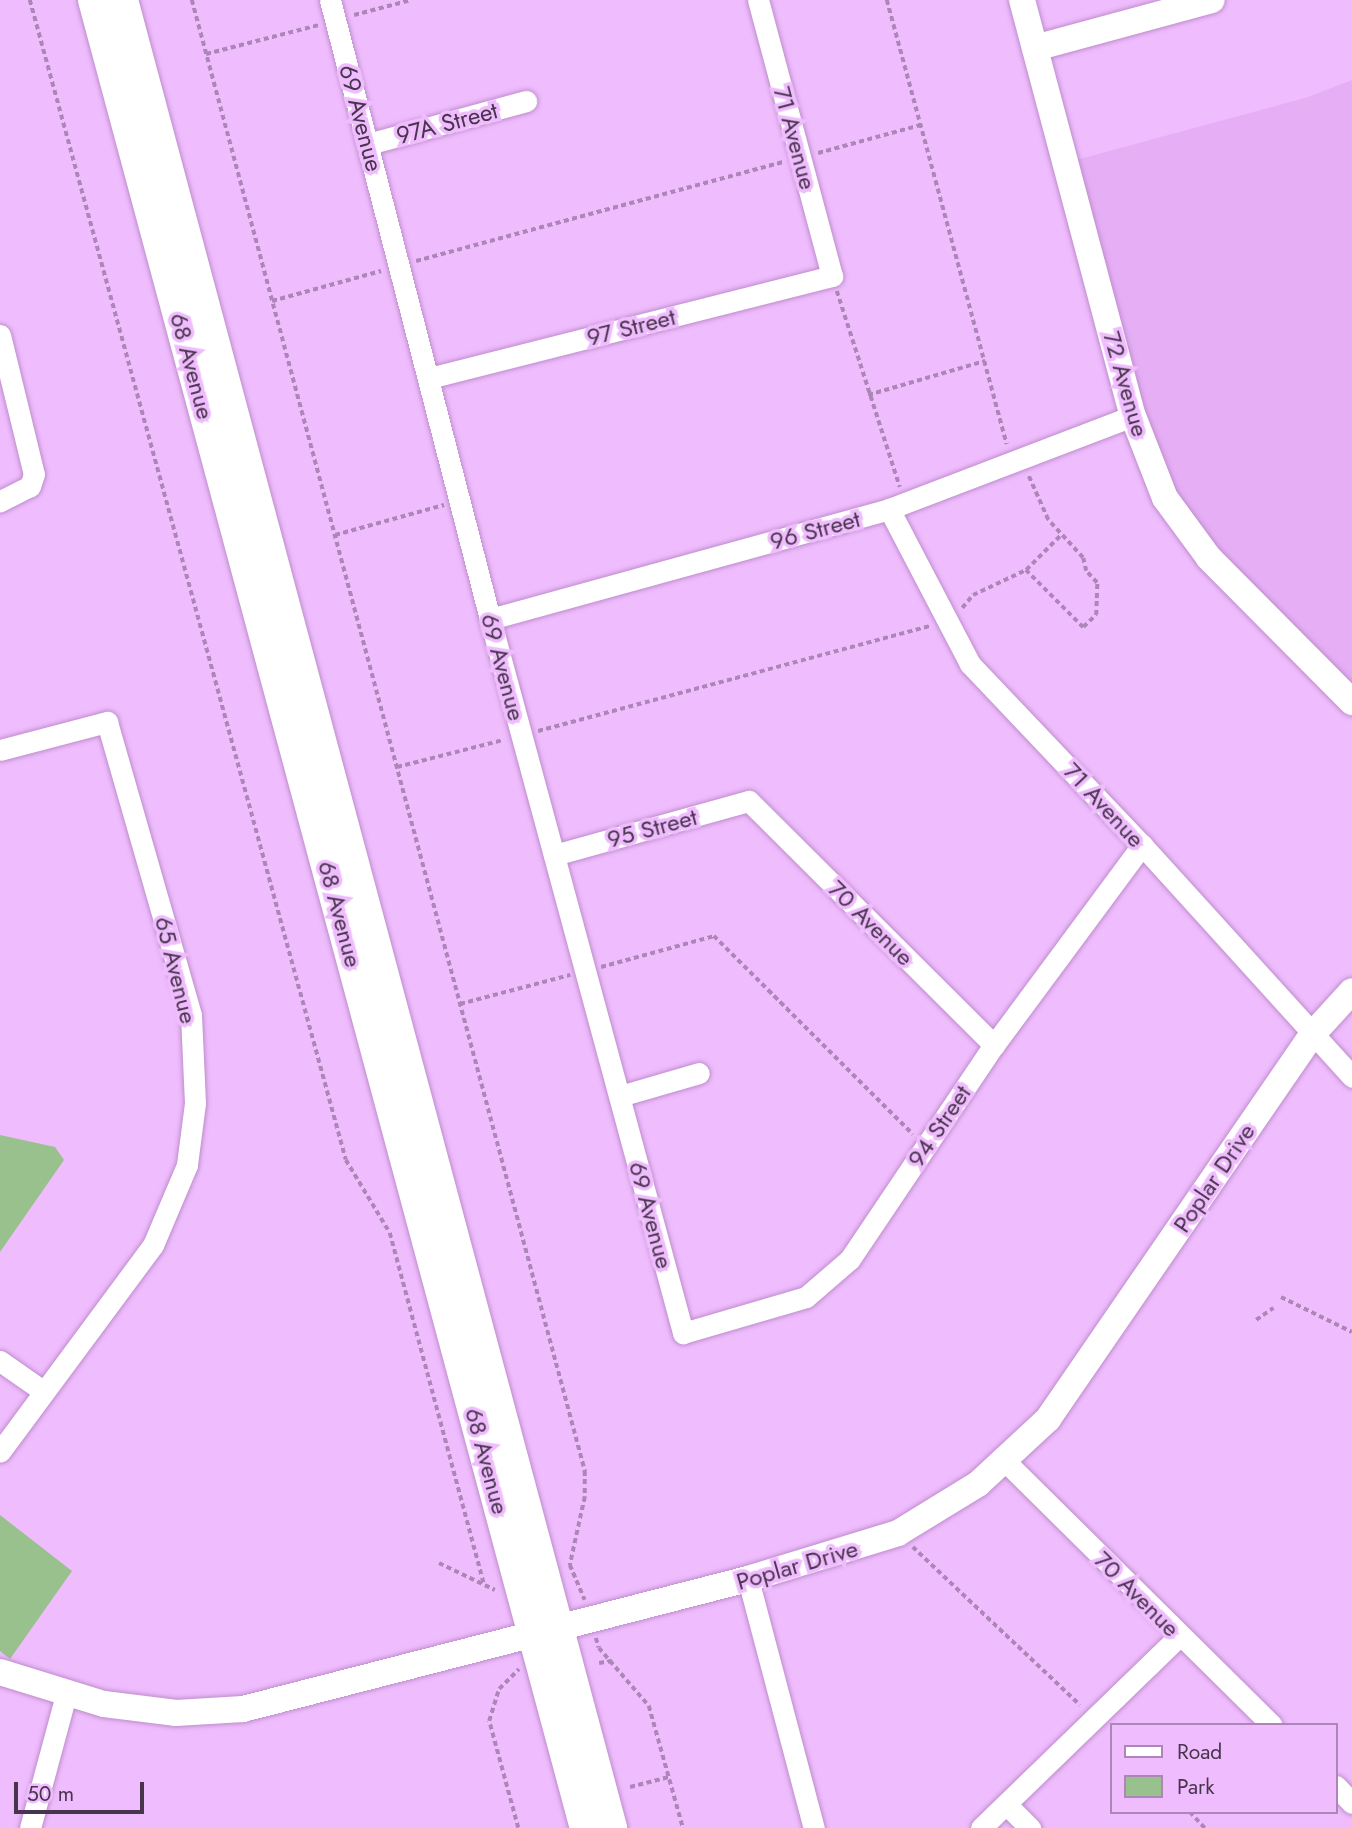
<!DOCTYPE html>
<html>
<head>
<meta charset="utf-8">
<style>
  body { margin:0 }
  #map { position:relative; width:1352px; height:1828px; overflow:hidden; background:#efbcfd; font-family:Jost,sans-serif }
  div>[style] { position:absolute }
  .built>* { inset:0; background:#e6aef5 }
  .green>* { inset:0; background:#99c18e }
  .path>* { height:3.5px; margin-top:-1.75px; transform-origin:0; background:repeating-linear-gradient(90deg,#ad86b8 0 5px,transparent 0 8.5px) }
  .roads { filter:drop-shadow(0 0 2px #be8dcc) drop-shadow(0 0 2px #be8dcc) }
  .minor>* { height:21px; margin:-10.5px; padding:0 10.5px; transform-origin:10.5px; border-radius:10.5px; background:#fff }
  .tertiary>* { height:26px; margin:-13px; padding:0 13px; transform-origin:13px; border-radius:13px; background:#fff }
  .secondary>* { height:30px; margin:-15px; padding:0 15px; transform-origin:15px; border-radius:15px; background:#fff }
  span { translate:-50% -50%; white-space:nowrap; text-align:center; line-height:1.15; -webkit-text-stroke:7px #efbcfd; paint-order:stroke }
  .street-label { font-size:24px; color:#49344e }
  .legend { position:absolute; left:1110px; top:1723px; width:228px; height:91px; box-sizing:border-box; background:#efbcfd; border:2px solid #ad86b7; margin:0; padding:9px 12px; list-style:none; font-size:21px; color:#49344e }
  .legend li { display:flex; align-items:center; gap:14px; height:35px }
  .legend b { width:35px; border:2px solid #ad86b7 }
  .scale { position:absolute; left:14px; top:1782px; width:130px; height:32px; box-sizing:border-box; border:4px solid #49344e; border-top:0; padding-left:9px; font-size:21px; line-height:24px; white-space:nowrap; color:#49344e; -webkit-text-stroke:5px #efbcfd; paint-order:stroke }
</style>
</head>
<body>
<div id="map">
  <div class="built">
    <div style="clip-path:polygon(1352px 80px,1352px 702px,1165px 498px,1065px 163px,1305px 98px)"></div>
  </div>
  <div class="green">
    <div style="clip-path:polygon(0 1135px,55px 1147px,64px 1160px,0 1252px)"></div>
    <div style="clip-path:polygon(0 1515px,72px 1571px,10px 1659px,0 1651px)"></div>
  </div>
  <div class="path">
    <div style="left:30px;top:0;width:1202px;rotate:74.76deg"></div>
    <div style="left:346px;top:1160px;width:85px;rotate:58.9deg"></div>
    <div style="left:390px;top:1233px;width:364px;rotate:75deg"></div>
    <div style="left:192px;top:0;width:1523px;rotate:75.04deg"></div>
    <div style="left:585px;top:1471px;width:26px;rotate:90deg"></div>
    <div style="left:585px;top:1497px;width:70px;rotate:102.4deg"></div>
    <div style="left:570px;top:1565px;width:38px;rotate:67deg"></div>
    <div style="left:887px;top:0;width:460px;rotate:74.9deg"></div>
    <div style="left:354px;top:15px;width:59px;rotate:-14.7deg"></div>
    <div style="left:206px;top:54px;width:117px;rotate:-14.4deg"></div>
    <div style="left:818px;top:153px;width:107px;rotate:-15.2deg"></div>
    <div style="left:416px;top:261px;width:380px;rotate:-15.1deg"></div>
    <div style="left:837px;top:291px;width:206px;rotate:72.2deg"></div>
    <div style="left:272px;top:301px;width:113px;rotate:-15.4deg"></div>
    <div style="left:868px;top:395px;width:122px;rotate:-16.2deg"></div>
    <div style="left:335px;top:535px;width:113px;rotate:-15.4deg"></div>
    <div style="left:1026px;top:570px;width:81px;rotate:45deg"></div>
    <div style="left:1083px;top:627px;width:18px;rotate:-43deg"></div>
    <div style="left:1096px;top:615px;width:32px;rotate:-88deg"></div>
    <div style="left:1097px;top:583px;width:16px;rotate:-133deg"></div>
    <div style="left:1086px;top:571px;width:13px;rotate:-103deg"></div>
    <div style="left:1083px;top:558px;width:52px;rotate:-132.6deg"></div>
    <div style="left:1048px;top:520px;width:49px;rotate:-114deg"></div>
    <div style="left:962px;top:608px;width:17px;rotate:-50deg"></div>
    <div style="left:973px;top:595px;width:59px;rotate:-25.3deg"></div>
    <div style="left:1026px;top:570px;width:49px;rotate:-45deg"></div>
    <div style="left:538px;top:731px;width:405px;rotate:-15deg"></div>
    <div style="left:397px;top:767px;width:109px;rotate:-14.3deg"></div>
    <div style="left:601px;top:967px;width:117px;rotate:-15.3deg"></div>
    <div style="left:714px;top:936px;width:281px;rotate:44.9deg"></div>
    <div style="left:460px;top:1004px;width:114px;rotate:-14.8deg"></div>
    <div style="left:1281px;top:1297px;width:79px;rotate:26.2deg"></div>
    <div style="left:1256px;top:1320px;width:21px;rotate:-35deg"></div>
    <div style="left:913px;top:1547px;width:230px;rotate:43.4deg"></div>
    <div style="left:439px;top:1563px;width:62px;rotate:25.7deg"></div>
    <div style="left:596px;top:1638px;width:10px;rotate:73deg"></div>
    <div style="left:599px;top:1648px;width:77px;rotate:49.2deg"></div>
    <div style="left:649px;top:1706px;width:127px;rotate:74.4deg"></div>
    <div style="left:599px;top:1663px;width:13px;rotate:-9deg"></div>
    <div style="left:630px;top:1787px;width:40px;rotate:-14.4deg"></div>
    <div style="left:1190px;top:1812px;width:22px;rotate:47deg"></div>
    <div style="left:518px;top:1828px;width:111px;rotate:-105.2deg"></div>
    <div style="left:489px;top:1721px;width:34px;rotate:-73deg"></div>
    <div style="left:499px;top:1689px;width:28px;rotate:-45deg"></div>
  </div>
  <div class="roads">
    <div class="minor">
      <div style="left:330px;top:0;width:639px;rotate:75.51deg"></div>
      <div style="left:490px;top:619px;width:740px;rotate:74.87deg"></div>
      <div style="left:683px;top:1333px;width:128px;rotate:-16.3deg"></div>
      <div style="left:806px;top:1297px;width:58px;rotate:-40.8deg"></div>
      <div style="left:850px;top:1259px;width:258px;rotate:-56.1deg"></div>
      <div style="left:994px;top:1045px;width:249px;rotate:-53.5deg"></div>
      <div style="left:368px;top:144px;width:164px;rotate:-15.2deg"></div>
      <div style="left:0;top:335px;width:143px;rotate:76.3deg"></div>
      <div style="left:34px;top:474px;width:13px;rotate:108deg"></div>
      <div style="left:30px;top:486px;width:34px;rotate:153deg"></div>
      <div style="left:429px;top:378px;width:416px;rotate:-14.2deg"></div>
      <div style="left:832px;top:276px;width:286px;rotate:-105deg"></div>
      <div style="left:889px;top:509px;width:175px;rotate:62.4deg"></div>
      <div style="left:970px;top:664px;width:250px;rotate:46.5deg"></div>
      <div style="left:1142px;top:845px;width:313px;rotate:47.8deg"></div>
      <div style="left:490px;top:619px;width:414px;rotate:-15.4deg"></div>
      <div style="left:889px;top:509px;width:261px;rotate:-20.9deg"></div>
      <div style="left:0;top:750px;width:111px;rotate:-14.7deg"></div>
      <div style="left:107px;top:722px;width:305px;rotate:74deg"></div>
      <div style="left:191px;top:1015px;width:88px;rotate:87.4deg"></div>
      <div style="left:195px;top:1103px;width:63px;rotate:97.4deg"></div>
      <div style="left:187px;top:1165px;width:87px;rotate:113deg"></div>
      <div style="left:153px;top:1245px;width:257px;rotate:126.5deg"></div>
      <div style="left:554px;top:855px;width:202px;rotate:-15.5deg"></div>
      <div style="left:749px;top:801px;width:346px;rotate:44.9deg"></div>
      <div style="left:620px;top:1096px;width:82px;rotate:-16.2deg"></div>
      <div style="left:0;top:1361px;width:52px;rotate:34.9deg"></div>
      <div style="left:1005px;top:1461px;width:375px;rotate:44.7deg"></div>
      <div style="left:748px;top:1579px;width:258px;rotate:75.2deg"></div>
      <div style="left:1336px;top:1786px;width:23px;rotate:47deg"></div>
      <div style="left:1007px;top:1805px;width:33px;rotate:45deg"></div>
      <div style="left:30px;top:1828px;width:138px;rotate:-74.9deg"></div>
      <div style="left:981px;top:1828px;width:276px;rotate:-44.1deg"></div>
    </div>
    <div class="tertiary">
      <div style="left:1022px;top:0;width:431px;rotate:75.1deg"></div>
      <div style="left:1133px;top:416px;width:88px;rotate:68.7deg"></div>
      <div style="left:1165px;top:498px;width:74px;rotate:53.7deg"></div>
      <div style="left:1209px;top:558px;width:203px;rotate:45.2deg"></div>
      <div style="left:1035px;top:48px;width:183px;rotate:-15.2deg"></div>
      <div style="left:0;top:1672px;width:109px;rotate:17.1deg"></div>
      <div style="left:104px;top:1704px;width:73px;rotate:7.1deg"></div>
      <div style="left:176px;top:1713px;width:67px;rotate:-3.4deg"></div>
      <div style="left:243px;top:1709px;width:521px;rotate:-14.44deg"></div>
      <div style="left:748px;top:1579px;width:157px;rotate:-17deg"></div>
      <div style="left:898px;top:1533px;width:94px;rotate:-31.5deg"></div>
      <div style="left:978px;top:1484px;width:96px;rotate:-42.9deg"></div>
      <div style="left:1048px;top:1419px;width:466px;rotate:-55.5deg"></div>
      <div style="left:1312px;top:1035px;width:59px;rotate:-47.7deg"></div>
    </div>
    <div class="secondary">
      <div style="left:93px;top:0;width:1893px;rotate:74.94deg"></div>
      <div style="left:123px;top:0;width:1892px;rotate:75.02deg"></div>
    </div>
  </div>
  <div class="street-label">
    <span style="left:361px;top:118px;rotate:75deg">69 Avenue</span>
    <span style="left:447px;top:123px;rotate:-15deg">97A Street</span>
    <span style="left:795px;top:138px;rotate:75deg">71 Avenue</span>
    <span style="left:631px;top:327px;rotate:-14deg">97 Street</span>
    <span style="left:192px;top:366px;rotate:75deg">68 Avenue</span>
    <span style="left:1126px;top:384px;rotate:74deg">72 Avenue</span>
    <span style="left:815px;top:530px;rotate:-15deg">96 Street</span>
    <span style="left:503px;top:667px;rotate:75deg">69 Avenue</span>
    <span style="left:1104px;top:805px;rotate:47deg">71 Avenue</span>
    <span style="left:652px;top:828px;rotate:-15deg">95 Street</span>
    <span style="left:340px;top:914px;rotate:75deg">68 Avenue</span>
    <span style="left:871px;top:923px;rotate:45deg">70 Avenue</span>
    <span style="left:176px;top:970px;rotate:76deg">65 Avenue</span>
    <span style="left:939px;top:1126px;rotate:-56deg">94 Street</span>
    <span style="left:1214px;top:1178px;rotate:-56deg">Poplar Drive</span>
    <span style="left:651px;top:1215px;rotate:75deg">69 Avenue</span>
    <span style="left:487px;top:1461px;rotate:75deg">68 Avenue</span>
    <span style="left:797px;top:1565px;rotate:-16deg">Poplar Drive</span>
    <span style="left:1137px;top:1594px;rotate:45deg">70 Avenue</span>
  </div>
  <ul class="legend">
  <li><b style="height:9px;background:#fff"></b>Road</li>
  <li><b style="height:19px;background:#99c18e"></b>Park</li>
  </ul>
  <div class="scale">50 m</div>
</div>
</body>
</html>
